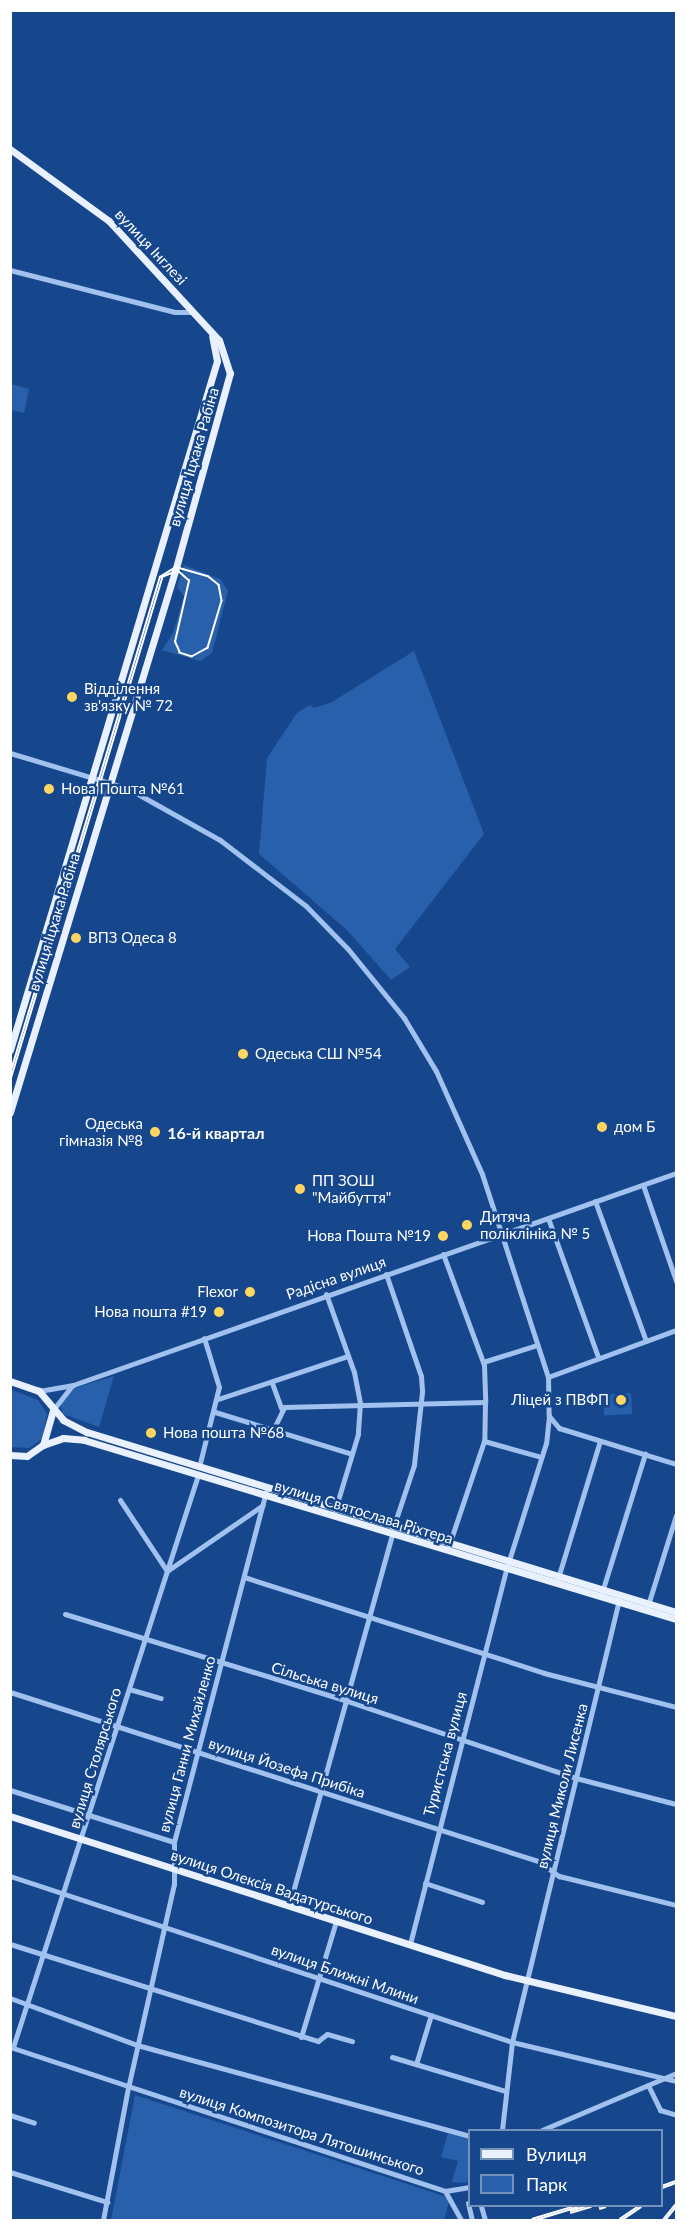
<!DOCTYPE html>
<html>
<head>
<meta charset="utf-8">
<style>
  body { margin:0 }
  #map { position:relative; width:687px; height:2231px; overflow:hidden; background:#16478d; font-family:Lato,sans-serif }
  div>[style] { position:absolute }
  .green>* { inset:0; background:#2960ac; transform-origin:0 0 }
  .minor>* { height:5px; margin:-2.5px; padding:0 2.5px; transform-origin:2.5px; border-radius:2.5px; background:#a1c2ef }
  .major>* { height:7px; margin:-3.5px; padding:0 3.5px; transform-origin:3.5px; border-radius:3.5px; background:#e9f1ff }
  .tram>* { height:1.5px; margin:-0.75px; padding:0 0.75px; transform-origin:0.75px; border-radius:0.75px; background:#fff }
  .rail>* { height:4px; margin-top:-2px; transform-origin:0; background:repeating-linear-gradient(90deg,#16478d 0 4.5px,#fff 0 9px); box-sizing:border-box; border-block:2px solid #fff }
  .dots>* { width:16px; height:16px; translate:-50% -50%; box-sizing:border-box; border:3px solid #16478d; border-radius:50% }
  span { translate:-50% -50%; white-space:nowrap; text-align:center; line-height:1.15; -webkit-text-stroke:5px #16478d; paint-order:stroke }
  .street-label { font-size:15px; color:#fff }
  .poi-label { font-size:15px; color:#fff }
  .left { translate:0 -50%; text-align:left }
  .right { translate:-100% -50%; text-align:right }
  .neighbourhood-label { font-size:16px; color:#fff; font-weight:700 }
  .frame { position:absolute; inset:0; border:12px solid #fff; pointer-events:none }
  .legend { position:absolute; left:468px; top:2129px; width:195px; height:78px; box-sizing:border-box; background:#16478d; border:2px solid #7391bb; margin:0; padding:8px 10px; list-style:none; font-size:18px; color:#fff }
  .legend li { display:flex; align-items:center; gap:12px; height:30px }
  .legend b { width:30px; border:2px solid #7391bb }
</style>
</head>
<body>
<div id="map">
  <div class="green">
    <div style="clip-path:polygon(11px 384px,29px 389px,24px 413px,11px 410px)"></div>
    <div style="clip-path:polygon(184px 565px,220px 579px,228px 591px,212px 653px,200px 661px,162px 650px,173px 633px,184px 596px,177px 587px)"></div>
    <div style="clip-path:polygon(414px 651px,484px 834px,395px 949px,410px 967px,391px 980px,347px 930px,259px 854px,267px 758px,297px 713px,310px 705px,314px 708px,332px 702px)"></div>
    <div style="clip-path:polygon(114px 1376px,99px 1427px,63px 1414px,60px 1404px,69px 1390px)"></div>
    <div style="clip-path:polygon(10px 1389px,38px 1400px,47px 1414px,42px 1439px,29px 1448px,11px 1447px)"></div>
    <div style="left:631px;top:1393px;width:21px;height:28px;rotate:87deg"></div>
    <div style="clip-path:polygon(135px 2095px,450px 2198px,444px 2220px,111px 2220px)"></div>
    <div style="clip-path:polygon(448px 2133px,469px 2139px,469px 2180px,466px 2183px,452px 2182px,458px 2161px,441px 2157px)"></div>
  </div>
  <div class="minor">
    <div style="left:10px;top:270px;width:170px;rotate:14.3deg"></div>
    <div style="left:175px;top:312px;width:17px"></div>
    <div style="left:10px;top:753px;width:122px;rotate:16.7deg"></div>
    <div style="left:127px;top:788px;width:107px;rotate:29.2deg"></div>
    <div style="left:220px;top:840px;width:108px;rotate:37.5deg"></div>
    <div style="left:306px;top:906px;width:60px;rotate:45.7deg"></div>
    <div style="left:348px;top:949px;width:89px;rotate:50.9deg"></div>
    <div style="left:404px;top:1018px;width:62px;rotate:58.9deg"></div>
    <div style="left:436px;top:1071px;width:113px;rotate:65.9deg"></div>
    <div style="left:482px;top:1174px;width:213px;rotate:72deg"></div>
    <div style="left:548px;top:1377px;width:39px;rotate:89deg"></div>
    <div style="left:549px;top:1416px;width:27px;rotate:96deg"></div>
    <div style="left:546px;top:1443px;width:133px;rotate:107.5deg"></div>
    <div style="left:506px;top:1570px;width:387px;rotate:104.4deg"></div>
    <div style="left:643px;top:1185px;width:102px;rotate:71deg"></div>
    <div style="left:595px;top:1201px;width:149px;rotate:70deg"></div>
    <div style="left:548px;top:1218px;width:148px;rotate:70.2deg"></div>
    <div style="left:443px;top:1254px;width:118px;rotate:69.7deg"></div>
    <div style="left:484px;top:1365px;width:37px;rotate:88deg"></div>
    <div style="left:485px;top:1402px;width:39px;rotate:91deg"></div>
    <div style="left:484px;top:1441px;width:110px;rotate:108.6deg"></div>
    <div style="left:386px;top:1274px;width:108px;rotate:71.1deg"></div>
    <div style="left:421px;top:1376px;width:16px;rotate:86deg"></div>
    <div style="left:422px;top:1392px;width:73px;rotate:96.3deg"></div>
    <div style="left:414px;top:1465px;width:66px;rotate:108.4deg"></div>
    <div style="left:326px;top:1294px;width:83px;rotate:70.3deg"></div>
    <div style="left:354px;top:1372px;width:32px;rotate:79deg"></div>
    <div style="left:360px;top:1403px;width:31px;rotate:94deg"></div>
    <div style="left:358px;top:1434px;width:79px;rotate:106.8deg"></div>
    <div style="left:483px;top:1362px;width:57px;rotate:-17.5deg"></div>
    <div style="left:548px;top:1377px;width:136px;rotate:-20.2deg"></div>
    <div style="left:272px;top:1383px;width:27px;rotate:70deg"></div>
    <div style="left:39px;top:1391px;width:35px;rotate:-10deg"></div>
    <div style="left:73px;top:1385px;width:639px;rotate:-19.37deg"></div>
    <div style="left:218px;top:1399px;width:137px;rotate:-18.3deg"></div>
    <div style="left:53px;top:1410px;width:31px;rotate:-52deg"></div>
    <div style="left:215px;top:1412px;width:143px;rotate:17deg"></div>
    <div style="left:549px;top:1416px;width:16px;rotate:50deg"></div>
    <div style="left:559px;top:1428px;width:122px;rotate:17.1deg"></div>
    <div style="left:273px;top:1430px;width:25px;rotate:-64deg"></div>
    <div style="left:284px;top:1407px;width:201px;rotate:-1.4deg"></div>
    <div style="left:484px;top:1441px;width:59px;rotate:15.7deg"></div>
    <div style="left:199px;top:1467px;width:82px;rotate:-76deg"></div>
    <div style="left:219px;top:1387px;width:51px;rotate:-107deg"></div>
    <div style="left:120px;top:1500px;width:85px;rotate:56.5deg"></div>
    <div style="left:167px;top:1571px;width:116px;rotate:-34.5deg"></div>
    <div style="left:244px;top:1577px;width:315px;rotate:17.7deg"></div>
    <div style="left:544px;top:1673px;width:136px;rotate:14.4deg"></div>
    <div style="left:558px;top:1578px;width:143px;rotate:-73deg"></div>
    <div style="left:602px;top:1592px;width:145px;rotate:-72.7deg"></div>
    <div style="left:648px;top:1605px;width:94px;rotate:-72.7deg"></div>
    <div style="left:65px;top:1614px;width:295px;rotate:17.1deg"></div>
    <div style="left:347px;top:1701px;width:242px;rotate:18.6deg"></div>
    <div style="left:576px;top:1778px;width:103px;rotate:14.6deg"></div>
    <div style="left:129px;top:1689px;width:33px;rotate:16deg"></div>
    <div style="left:10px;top:1692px;width:554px;rotate:17.75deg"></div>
    <div style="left:538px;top:1861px;width:26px;rotate:36deg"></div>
    <div style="left:559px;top:1876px;width:121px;rotate:13.9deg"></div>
    <div style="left:10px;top:1790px;width:172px;rotate:17.6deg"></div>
    <div style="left:10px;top:1876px;width:529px;rotate:18.3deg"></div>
    <div style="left:512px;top:2042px;width:169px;rotate:13.4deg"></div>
    <div style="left:425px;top:1883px;width:60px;rotate:18.4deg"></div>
    <div style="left:289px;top:1906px;width:385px;rotate:-74.5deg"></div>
    <div style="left:10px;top:1944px;width:323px;rotate:17.5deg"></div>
    <div style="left:318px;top:2041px;width:11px;rotate:-38deg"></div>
    <div style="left:327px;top:2034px;width:26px;rotate:16deg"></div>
    <div style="left:10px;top:1998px;width:135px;rotate:20.3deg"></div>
    <div style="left:137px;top:2045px;width:345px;rotate:15.3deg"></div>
    <div style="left:301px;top:2037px;width:121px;rotate:-73.2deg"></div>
    <div style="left:10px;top:2047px;width:458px;rotate:18.3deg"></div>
    <div style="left:445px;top:2191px;width:25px;rotate:-9deg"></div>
    <div style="left:13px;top:2047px;width:601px;rotate:-72.08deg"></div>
    <div style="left:392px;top:2057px;width:118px;rotate:16.7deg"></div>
    <div style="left:416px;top:2064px;width:51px;rotate:-73deg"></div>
    <div style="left:648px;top:2085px;width:28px;rotate:64deg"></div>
    <div style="left:660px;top:2110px;width:17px;rotate:17deg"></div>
    <div style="left:10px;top:2115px;width:25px;rotate:18deg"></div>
    <div style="left:502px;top:2130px;width:89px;rotate:-83.5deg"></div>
    <div style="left:512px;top:2042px;width:455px;rotate:-76.4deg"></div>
    <div style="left:542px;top:2130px;width:146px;rotate:-23deg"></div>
    <div style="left:10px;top:2172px;width:102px;rotate:17.2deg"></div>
    <div style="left:445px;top:2191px;width:33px;rotate:61deg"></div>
    <div style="left:468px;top:2203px;width:17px;rotate:77deg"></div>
    <div style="left:481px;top:2206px;width:15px;rotate:74deg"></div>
    <div style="left:103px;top:2220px;width:134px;rotate:-79.3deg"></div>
    <div style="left:128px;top:2088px;width:209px;rotate:-77.3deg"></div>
    <div style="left:174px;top:1884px;width:42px;rotate:-90deg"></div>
    <div style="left:174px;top:1842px;width:362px;rotate:-75.3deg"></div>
  </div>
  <div class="major">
    <div style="left:10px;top:149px;width:122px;rotate:36deg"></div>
    <div style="left:109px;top:221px;width:162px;rotate:47.3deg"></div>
    <div style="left:219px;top:340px;width:35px;rotate:72deg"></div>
    <div style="left:230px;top:373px;width:205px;rotate:105.5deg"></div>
    <div style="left:175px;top:571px;width:566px;rotate:106.96deg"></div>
    <div style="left:10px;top:1050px;width:719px;rotate:-73.28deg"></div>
    <div style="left:217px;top:361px;width:25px;rotate:-101deg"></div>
    <div style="left:10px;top:1381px;width:31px;rotate:19deg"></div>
    <div style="left:39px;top:1391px;width:38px;rotate:50deg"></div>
    <div style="left:63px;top:1420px;width:27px;rotate:27deg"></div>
    <div style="left:87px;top:1432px;width:616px;rotate:16.99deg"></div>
    <div style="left:43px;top:1445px;width:21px;rotate:-19deg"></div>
    <div style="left:63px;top:1438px;width:21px;rotate:5deg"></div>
    <div style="left:84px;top:1440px;width:618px;rotate:16.82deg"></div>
    <div style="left:10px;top:1455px;width:17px;rotate:3deg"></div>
    <div style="left:27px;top:1456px;width:19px;rotate:-35deg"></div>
    <div style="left:43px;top:1445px;width:36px;rotate:-74deg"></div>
    <div style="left:10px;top:1816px;width:520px;rotate:17.81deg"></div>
    <div style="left:505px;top:1975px;width:176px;rotate:13.5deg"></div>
  </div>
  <div class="tram">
    <div style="left:10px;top:1074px;width:519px;rotate:-73.21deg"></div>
    <div style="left:160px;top:577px;width:19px;rotate:-32deg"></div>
    <div style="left:176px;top:567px;width:33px;rotate:16deg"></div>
    <div style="left:208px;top:576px;width:14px;rotate:39deg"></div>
    <div style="left:219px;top:585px;width:16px;rotate:79deg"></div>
    <div style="left:222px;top:601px;width:49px;rotate:106.6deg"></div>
    <div style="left:208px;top:648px;width:18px;rotate:151deg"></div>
    <div style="left:192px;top:657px;width:13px;rotate:-162deg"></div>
    <div style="left:180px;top:653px;width:12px;rotate:-114deg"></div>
    <div style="left:175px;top:642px;width:63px;rotate:-77.1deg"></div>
    <div style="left:189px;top:581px;width:15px;rotate:-138deg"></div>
    <div style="left:178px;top:571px;width:16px;rotate:158deg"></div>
    <div style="left:163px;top:577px;width:529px;rotate:106.82deg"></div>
  </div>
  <div class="rail">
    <div style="left:662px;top:2187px;width:15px;rotate:-20deg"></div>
    <div style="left:599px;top:2208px;width:7px;rotate:-16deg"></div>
    <div style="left:570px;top:2212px;width:22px;rotate:-16deg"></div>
    <div style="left:532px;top:2220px;width:48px;rotate:-16.9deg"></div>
    <div style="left:620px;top:2220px;width:25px;rotate:-34deg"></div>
    <div style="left:664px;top:2220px;width:19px;rotate:-51deg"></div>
  </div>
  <div class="dots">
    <div style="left:72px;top:697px;background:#ffd65f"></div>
    <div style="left:49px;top:789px;background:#ffd65f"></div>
    <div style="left:76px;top:938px;background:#ffd65f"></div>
    <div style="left:243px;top:1054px;background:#ffd65f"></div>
    <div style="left:602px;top:1127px;background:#ffd65f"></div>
    <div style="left:155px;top:1132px;background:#ffd65f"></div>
    <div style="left:300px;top:1189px;background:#ffd65f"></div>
    <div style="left:467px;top:1225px;background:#ffd65f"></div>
    <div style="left:443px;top:1236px;background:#ffd65f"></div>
    <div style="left:250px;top:1292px;background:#ffd65f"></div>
    <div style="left:219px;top:1312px;background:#ffd65f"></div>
    <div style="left:621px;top:1400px;background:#ffd65f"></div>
    <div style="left:151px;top:1433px;background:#ffd65f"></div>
  </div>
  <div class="street-label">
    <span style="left:151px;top:247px;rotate:47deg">вулиця Інглезі</span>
    <span style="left:194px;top:457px;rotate:-74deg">вулиця Іцхака Рабіна</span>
    <span style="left:54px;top:922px;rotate:-73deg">вулиця Іцхака Рабіна</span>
    <span style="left:336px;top:1278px;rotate:-19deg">Радісна вулиця</span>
    <span style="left:364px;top:1512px;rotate:17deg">вулиця Святослава Ріхтера</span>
    <span style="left:325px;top:1683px;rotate:17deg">Сільська вулиця</span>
    <span style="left:187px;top:1744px;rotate:-75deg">вулиця Ганни Михайленко</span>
    <span style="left:445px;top:1754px;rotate:-75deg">Туристська вулиця</span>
    <span style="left:95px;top:1758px;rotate:-73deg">вулиця Столярського</span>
    <span style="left:287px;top:1768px;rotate:18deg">вулиця Йозефа Прибіка</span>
    <span style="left:562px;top:1786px;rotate:-76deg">вулиця Миколи Лисенка</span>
    <span style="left:272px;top:1887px;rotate:18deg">вулиця Олексія Вадатурського</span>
    <span style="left:345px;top:1974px;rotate:19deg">вулиця Ближні Млини</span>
    <span style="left:302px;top:2131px;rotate:18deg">вулиця Композитора Лятошинського</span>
  </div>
  <div class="poi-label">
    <span class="left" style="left:84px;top:697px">Відділення<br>зв'язку № 72</span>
    <span class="left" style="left:61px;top:789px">Нова Пошта №61</span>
    <span class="left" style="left:88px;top:938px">ВПЗ Одеса 8</span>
    <span class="left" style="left:255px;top:1054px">Одеська СШ №54</span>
    <span class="right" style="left:143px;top:1132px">Одеська<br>гімназія №8</span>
    <span class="left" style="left:614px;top:1127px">дом Б</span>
    <span class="left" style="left:312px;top:1189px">ПП ЗОШ<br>"Майбуття"</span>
    <span class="left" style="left:480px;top:1225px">Дитяча<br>поліклініка № 5</span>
    <span class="right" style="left:431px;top:1236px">Нова Пошта №19</span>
    <span class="right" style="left:238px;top:1292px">Flexor</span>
    <span class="right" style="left:207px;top:1312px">Нова пошта #19</span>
    <span class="right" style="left:609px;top:1400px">Ліцей з ПВФП</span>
    <span class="left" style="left:163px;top:1433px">Нова пошта №68</span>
  </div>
  <div class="neighbourhood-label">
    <span style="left:216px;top:1133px">16-й квартал</span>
  </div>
  <div class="frame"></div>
  <ul class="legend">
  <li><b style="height:8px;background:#e9f1ff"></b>Вулиця</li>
  <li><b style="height:16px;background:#2960ac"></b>Парк</li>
  </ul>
</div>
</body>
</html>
